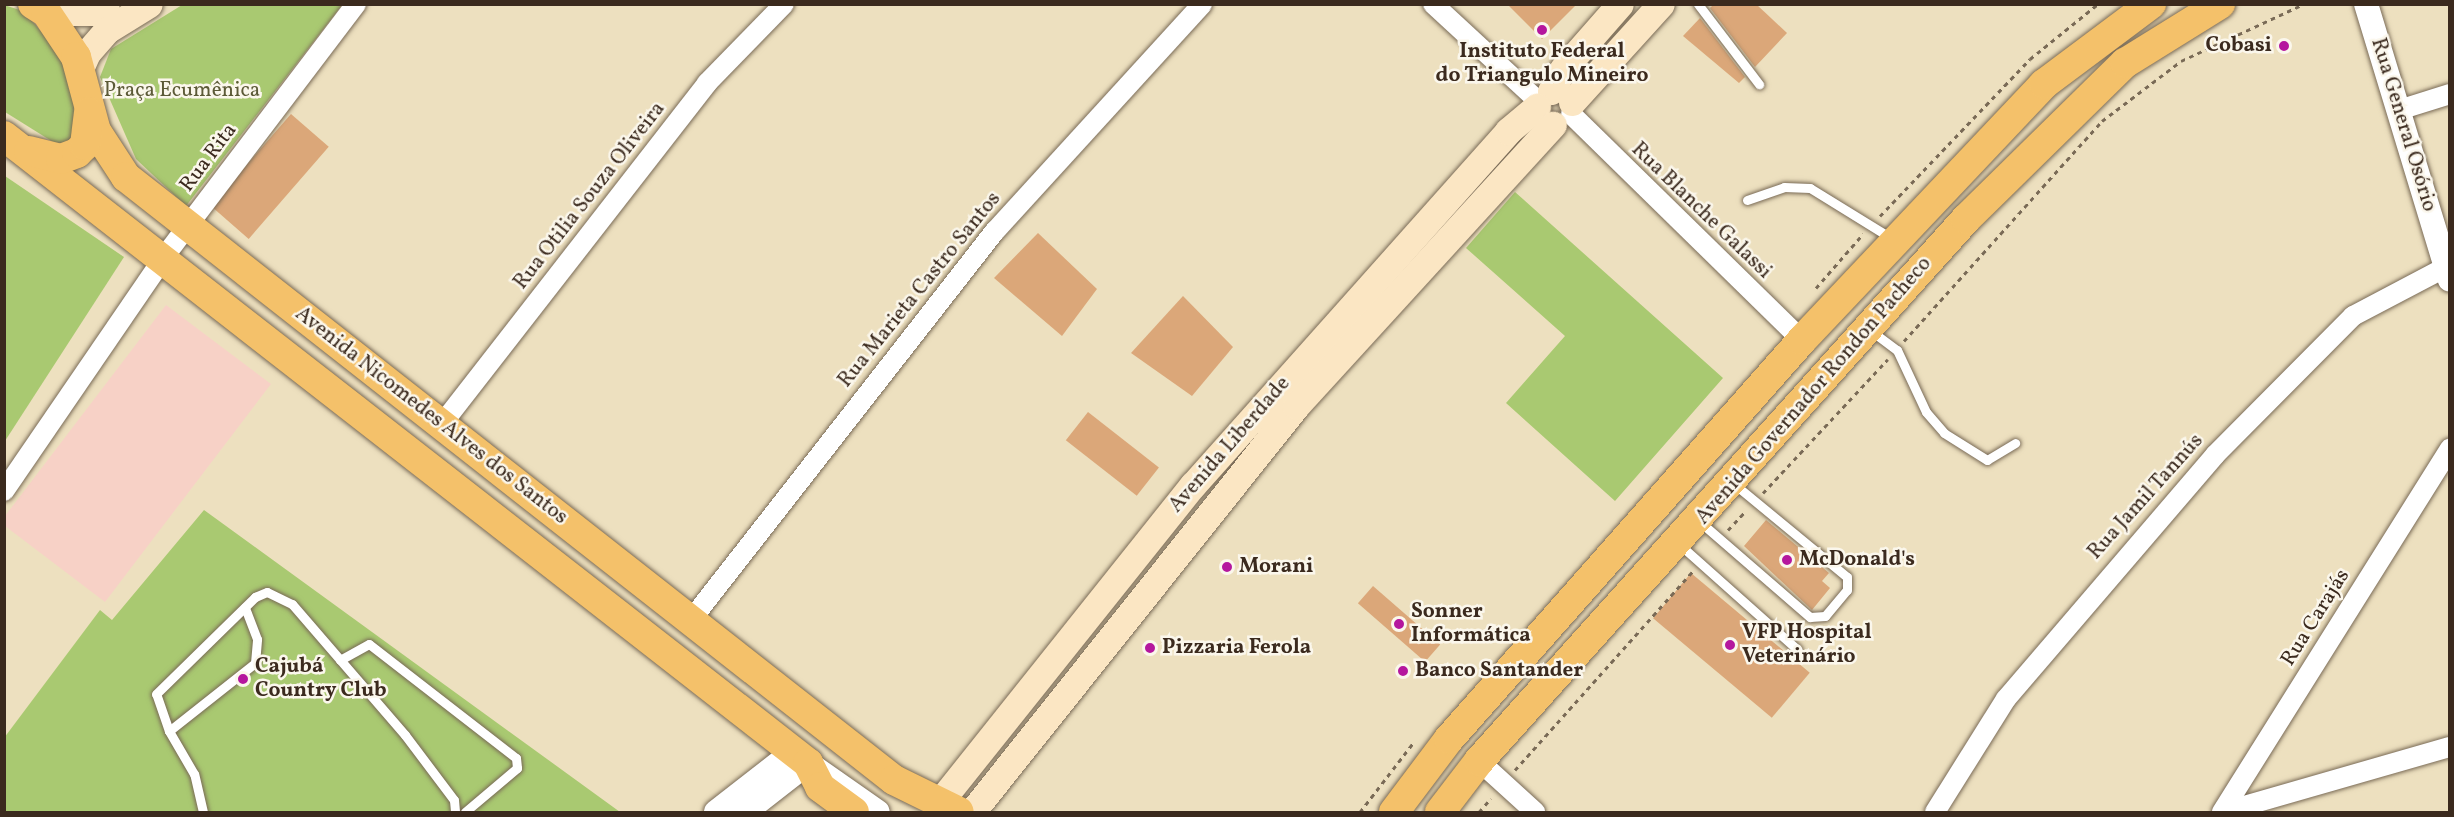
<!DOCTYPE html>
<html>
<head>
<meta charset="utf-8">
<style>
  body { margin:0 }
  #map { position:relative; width:2454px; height:817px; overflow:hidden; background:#ede0bf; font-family:Vollkorn,serif }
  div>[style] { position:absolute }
  .built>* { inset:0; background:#f7d1c6 }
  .green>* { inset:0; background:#a9c971 }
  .building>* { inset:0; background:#dba779; transform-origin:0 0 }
  .path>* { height:3px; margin-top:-1.5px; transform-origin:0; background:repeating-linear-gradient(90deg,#796a56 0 4.5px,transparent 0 9px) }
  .roads { filter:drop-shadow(0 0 2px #796a56) drop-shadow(0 0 2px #796a56) }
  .service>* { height:9px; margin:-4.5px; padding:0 4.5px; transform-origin:4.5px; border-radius:4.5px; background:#fff }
  .minor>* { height:20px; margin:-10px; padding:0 10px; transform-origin:10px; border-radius:10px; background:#fff }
  .tertiary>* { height:24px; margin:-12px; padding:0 12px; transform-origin:12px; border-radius:12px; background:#fff }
  .secondary>* { height:27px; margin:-13.5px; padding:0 13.5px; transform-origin:13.5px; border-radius:13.5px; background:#fbe6c3 }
  .primary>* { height:30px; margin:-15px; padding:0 15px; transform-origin:15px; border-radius:15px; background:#f4c16a }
  .dots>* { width:16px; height:16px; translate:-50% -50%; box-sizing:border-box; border:3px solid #fbf7ec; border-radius:50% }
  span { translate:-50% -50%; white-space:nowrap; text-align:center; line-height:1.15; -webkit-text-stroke:5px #fbf7ec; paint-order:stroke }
  .poi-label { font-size:21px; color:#3b2a1e; font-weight:700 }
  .right { translate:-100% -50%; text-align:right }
  .left { translate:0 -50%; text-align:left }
  .park-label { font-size:21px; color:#5c5a37 }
  .street-label { font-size:21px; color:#3b2a1e }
  .frame { position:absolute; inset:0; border:6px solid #3b2a1e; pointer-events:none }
</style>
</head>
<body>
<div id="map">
  <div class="built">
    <div style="clip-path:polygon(166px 305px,271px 384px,105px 602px,5px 526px,5px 516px)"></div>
  </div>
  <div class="green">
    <div style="clip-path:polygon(4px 5px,23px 11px,62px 55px,77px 93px,75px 136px,61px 147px,5px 112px)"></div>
    <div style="clip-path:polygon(182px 5px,342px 5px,186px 206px,136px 159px,100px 77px,111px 49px)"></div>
    <div style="clip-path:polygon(5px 176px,124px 257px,5px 441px)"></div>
    <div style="clip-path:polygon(1515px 192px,1723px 378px,1615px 501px,1506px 403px,1565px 336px,1466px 248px)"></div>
    <div style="clip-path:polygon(204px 510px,620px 812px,5px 812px,4px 738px,100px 610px,112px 620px)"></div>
  </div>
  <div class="building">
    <div style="clip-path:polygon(1507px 4px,1577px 4px,1542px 39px)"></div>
    <div style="clip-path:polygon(1714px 4px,1756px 4px,1787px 33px,1755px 67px,1710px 8px)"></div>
    <div style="clip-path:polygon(1700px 18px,1745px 77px,1739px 83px,1683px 36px)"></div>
    <div style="left:291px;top:114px;width:50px;height:122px;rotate:41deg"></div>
    <div style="clip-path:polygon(1038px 233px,1097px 289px,1062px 336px,994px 278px)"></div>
    <div style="clip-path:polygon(1183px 296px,1233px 347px,1192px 396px,1131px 353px)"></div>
    <div style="left:1088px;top:412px;width:90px;height:36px;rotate:38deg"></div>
    <div style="clip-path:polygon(1766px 520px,1829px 573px,1822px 581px,1830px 588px,1812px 610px,1744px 546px)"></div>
    <div style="left:1691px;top:573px;width:155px;height:59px;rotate:40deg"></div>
    <div style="left:1373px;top:586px;width:89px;height:23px;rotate:41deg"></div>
  </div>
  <div class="path">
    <div style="left:1880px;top:216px;width:217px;rotate:-46.3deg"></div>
    <div style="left:2030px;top:59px;width:87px;rotate:-39deg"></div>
    <div style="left:1816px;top:288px;width:72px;rotate:-49deg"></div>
    <div style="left:1904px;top:341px;width:296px;rotate:-48deg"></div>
    <div style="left:2102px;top:121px;width:99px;rotate:-37.2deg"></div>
    <div style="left:2181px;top:61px;width:136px;rotate:-24.9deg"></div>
    <div style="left:1763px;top:493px;width:183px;rotate:-47deg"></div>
    <div style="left:1728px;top:530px;width:26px;rotate:-47deg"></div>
    <div style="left:1515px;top:770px;width:267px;rotate:-48.2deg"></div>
    <div style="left:1360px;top:812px;width:88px;rotate:-52.4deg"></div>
    <div style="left:1479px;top:812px;width:18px;rotate:-49deg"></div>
  </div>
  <div class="roads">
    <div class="service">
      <div style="left:1698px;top:4px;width:101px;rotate:52.7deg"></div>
      <div style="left:1747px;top:200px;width:39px;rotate:-19deg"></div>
      <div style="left:1784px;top:187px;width:26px;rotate:2deg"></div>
      <div style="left:1810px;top:188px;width:95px;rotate:31.7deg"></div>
      <div style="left:1870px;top:330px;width:34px;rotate:37deg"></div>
      <div style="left:1897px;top:350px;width:68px;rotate:64.9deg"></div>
      <div style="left:1926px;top:412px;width:28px;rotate:49deg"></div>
      <div style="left:1944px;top:433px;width:51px;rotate:32.1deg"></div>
      <div style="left:1987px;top:460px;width:33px;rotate:-31deg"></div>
      <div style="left:1699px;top:521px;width:147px;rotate:40.9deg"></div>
      <div style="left:1810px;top:617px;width:15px;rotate:-4deg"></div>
      <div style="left:1825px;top:616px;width:34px;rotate:-50deg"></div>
      <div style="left:1847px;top:590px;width:13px;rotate:-90deg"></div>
      <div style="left:1847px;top:577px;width:146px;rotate:-140.5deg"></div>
      <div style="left:1679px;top:544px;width:159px;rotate:41.7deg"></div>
      <div style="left:340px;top:660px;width:33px;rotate:-29deg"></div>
      <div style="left:369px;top:644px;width:186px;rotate:37.8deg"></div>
      <div style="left:516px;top:758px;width:10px;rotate:84deg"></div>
      <div style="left:517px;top:768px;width:68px;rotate:139.8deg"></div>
      <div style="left:169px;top:731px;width:110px;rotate:-38.3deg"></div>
      <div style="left:255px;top:663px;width:24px;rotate:-85deg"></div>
      <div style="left:257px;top:639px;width:34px;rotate:-111deg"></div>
      <div style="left:203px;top:812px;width:39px;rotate:-103deg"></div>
      <div style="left:194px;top:774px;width:50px;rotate:-120.2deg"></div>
      <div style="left:169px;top:731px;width:39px;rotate:-109deg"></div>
      <div style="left:156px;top:694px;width:139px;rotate:-44.4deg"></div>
      <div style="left:255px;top:597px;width:13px;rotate:-23deg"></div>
      <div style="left:267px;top:592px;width:28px;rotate:26deg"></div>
      <div style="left:292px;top:604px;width:173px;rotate:49.2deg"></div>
      <div style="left:405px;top:735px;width:81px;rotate:53deg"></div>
      <div style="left:454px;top:800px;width:12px;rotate:85deg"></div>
    </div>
    <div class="minor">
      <div style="left:1433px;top:4px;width:143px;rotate:42.7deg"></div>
      <div style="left:2399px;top:110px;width:53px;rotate:-17.4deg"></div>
      <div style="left:1571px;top:114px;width:323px;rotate:44.4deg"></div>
      <div style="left:442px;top:424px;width:432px;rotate:-52.1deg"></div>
      <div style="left:707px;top:83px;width:110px;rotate:-45.7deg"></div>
      <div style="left:4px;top:491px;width:283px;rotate:-55.6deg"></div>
      <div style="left:164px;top:257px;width:318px;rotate:-52.8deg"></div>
      <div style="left:691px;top:620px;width:494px;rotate:-52deg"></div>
      <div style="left:995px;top:231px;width:307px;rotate:-47.6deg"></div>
      <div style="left:1479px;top:761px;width:76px;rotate:42.3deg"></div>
      <div style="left:1935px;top:812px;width:133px;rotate:-57.9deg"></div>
      <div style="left:2006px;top:699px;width:321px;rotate:-49.4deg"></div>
      <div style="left:2215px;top:455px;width:196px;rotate:-45.2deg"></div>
      <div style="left:2353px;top:316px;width:105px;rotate:-27.8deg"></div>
      <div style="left:2222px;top:812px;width:429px;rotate:-57.9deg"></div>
      <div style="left:2223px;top:812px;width:236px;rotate:-16deg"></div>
    </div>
    <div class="tertiary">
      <div style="left:2366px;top:4px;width:288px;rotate:73.1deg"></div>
      <div style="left:716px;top:812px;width:98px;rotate:-37.9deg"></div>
      <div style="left:745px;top:812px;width:80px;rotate:-37.9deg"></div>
      <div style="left:808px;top:763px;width:85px;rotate:35deg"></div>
    </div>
    <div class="secondary">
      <div style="left:46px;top:12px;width:47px"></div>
      <div style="left:93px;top:12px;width:15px;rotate:-32deg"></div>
      <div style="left:79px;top:71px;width:20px;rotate:-66deg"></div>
      <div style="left:87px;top:53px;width:30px;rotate:-49deg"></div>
      <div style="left:107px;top:30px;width:49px;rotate:-31.8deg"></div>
      <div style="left:1551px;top:91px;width:25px;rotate:-61deg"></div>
      <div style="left:1563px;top:69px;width:86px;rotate:-48.8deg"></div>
      <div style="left:1572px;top:102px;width:132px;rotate:-47.8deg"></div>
      <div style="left:942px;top:799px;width:402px;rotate:-51.4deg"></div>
      <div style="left:1193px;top:485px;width:474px;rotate:-48.3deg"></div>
      <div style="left:1508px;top:131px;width:38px;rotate:-40deg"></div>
      <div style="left:972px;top:812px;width:519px;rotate:-51.41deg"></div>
      <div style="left:1296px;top:406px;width:381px;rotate:-47.6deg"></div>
    </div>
    <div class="primary">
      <div style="left:33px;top:4px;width:15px;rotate:32deg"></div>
      <div style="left:46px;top:12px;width:54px;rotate:56.3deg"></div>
      <div style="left:76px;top:57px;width:77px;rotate:74.9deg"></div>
      <div style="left:96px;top:131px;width:55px;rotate:56.9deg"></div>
      <div style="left:126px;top:177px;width:976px;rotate:38.14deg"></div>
      <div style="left:894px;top:780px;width:72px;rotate:26.2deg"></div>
      <div style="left:4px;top:136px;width:1020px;rotate:37.95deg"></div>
      <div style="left:808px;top:763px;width:27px;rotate:63deg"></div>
      <div style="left:820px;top:787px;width:42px;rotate:36.3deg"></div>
      <div style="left:29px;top:151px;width:33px;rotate:14deg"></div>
      <div style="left:61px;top:159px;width:17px;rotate:-21deg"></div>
      <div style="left:77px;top:153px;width:11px;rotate:-45deg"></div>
      <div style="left:85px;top:145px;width:33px;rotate:-83deg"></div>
      <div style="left:1394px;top:812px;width:91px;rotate:-53deg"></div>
      <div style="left:1449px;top:739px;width:533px;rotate:-48.5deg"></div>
      <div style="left:1802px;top:340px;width:352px;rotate:-46.6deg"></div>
      <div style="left:2044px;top:84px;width:134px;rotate:-36.8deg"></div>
      <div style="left:1440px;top:812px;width:64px;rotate:-52.6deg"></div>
      <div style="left:1479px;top:761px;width:729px;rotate:-48.06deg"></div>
      <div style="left:1966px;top:219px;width:223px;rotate:-44.5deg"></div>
      <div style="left:2125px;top:63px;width:112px;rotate:-31.8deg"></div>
    </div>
  </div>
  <div class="dots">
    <div style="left:1542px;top:30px;background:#b5179e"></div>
    <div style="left:2284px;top:46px;background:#b5179e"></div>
    <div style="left:1787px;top:560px;background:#b5179e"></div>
    <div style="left:1227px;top:567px;background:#b5179e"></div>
    <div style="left:1399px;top:624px;background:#b5179e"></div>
    <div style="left:1730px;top:645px;background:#b5179e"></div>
    <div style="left:1150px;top:648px;background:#b5179e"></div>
    <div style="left:1403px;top:671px;background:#b5179e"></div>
    <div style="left:243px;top:679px;background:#b5179e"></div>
  </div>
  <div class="poi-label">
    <span class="right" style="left:2272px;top:46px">Cobasi</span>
    <span style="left:1542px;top:64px">Instituto Federal<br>do Triangulo Mineiro</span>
    <span class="left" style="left:1799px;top:560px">McDonald's</span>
    <span class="left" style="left:1239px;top:567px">Morani</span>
    <span class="left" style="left:1411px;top:624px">Sonner<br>Informática</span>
    <span class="left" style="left:1742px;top:645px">VFP Hospital<br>Veterinário</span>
    <span class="left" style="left:1162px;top:648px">Pizzaria Ferola</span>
    <span class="left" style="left:255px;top:679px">Cajubá<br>Country Club</span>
    <span class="left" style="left:1415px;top:671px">Banco Santander</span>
  </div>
  <div class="park-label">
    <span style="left:182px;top:91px">Praça Ecumênica</span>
  </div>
  <div class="street-label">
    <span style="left:2403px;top:125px;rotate:73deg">Rua General Osório</span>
    <span style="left:209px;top:158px;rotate:-53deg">Rua Rita</span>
    <span style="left:590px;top:196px;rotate:-52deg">Rua Otilia Souza Oliveira</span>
    <span style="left:1701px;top:211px;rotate:44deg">Rua Blanche Galassi</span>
    <span style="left:920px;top:290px;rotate:-51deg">Rua Marieta Castro Santos</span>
    <span style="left:1814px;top:391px;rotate:-49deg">Avenida Governador Rondon Pacheco</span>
    <span style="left:431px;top:416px;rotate:38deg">Avenida Nicomedes Alves dos Santos</span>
    <span style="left:1230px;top:445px;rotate:-49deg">Avenida Liberdade</span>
    <span style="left:2146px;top:497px;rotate:-48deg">Rua Jamil Tannús</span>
    <span style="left:2316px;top:618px;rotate:-58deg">Rua Carajás</span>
  </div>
  <div class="frame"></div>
</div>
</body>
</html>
